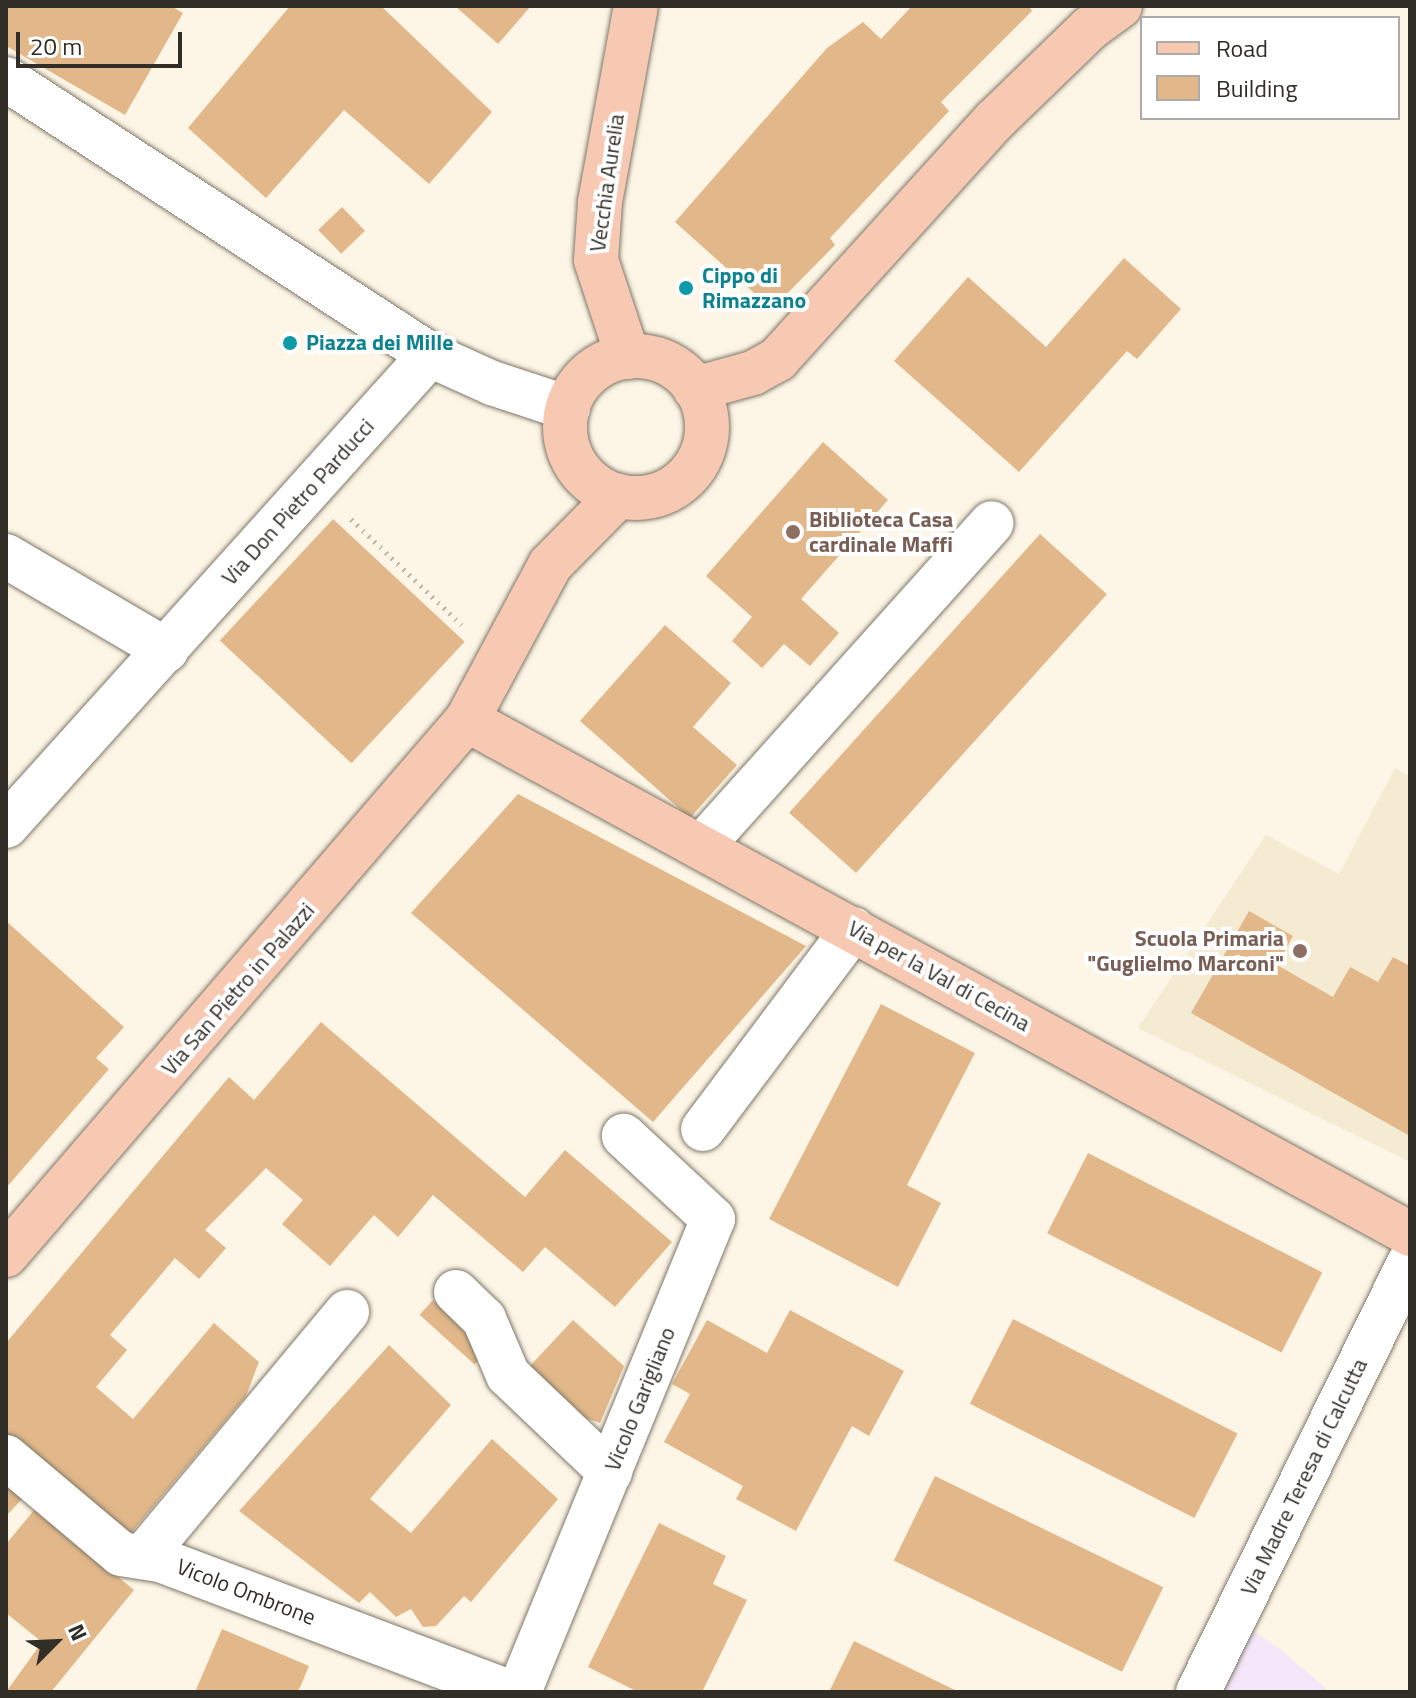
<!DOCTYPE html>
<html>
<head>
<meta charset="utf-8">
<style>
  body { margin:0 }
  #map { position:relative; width:1416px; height:1698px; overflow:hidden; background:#fdf5e5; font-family:"Titillium Web",sans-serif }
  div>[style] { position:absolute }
  .industrial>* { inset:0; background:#f5e6f9 }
  .built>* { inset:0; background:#f5ebd3 }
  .building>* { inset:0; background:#e2b88a; transform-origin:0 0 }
  .path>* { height:5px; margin-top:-2.5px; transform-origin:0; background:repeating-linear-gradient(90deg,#bdb7aa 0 2px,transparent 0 8px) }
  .roads { filter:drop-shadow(0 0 2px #7e7869) drop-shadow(0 0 2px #7e7869) }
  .minor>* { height:44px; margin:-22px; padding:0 22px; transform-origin:22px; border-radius:22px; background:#fff }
  .major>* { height:44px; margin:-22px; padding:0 22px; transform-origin:22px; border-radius:22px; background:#f7c8b2 }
  .major>.ring { margin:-22px; padding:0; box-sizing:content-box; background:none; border:44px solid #f7c8b2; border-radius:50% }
  .dots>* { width:22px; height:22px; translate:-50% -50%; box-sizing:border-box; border:4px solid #fff; border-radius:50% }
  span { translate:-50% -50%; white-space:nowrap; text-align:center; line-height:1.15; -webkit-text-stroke:8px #fff; paint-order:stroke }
  .street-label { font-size:22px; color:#302e27 }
  .culture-label { font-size:22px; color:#0d838f; font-weight:700 }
  .left { translate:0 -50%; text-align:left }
  .education-label { font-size:22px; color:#785e54; font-weight:700 }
  .right { translate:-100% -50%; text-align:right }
  .frame { position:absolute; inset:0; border:8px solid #302e27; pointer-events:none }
  .legend { position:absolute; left:1140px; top:16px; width:260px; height:104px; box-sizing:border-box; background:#fff; border:2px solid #acaba9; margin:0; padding:10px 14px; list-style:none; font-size:24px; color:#302e27 }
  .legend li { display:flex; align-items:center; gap:16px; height:40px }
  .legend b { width:40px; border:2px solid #acaba9 }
  .north { position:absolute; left:16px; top:1602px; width:80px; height:80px; -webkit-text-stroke:6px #fff; paint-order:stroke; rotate:66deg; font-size:22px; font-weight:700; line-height:32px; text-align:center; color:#302e27 }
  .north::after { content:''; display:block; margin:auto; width:28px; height:36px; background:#302e27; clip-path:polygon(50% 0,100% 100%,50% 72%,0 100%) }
  .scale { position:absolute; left:16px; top:32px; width:166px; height:36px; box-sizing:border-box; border:4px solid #302e27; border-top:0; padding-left:10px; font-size:24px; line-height:28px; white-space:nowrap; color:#302e27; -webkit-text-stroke:6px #fff; paint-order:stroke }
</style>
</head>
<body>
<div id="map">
  <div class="industrial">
    <div style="clip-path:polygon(1251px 1630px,1280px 1649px,1330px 1692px,1223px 1692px)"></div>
  </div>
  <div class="built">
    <div style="clip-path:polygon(1395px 768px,1410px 776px,1410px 1162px,1138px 1028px,1266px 835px,1339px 874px)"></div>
  </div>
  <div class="building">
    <div style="clip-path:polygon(6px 6px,171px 6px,183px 13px,125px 115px,6px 46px)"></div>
    <div style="clip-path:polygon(290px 6px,381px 6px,492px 112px,429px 184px,344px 110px,266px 198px,188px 128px)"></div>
    <div style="clip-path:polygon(455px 6px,531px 6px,498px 44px)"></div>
    <div style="clip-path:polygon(912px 6px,1029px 6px,1032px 11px,941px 102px,949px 111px,830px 238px,835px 245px,772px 309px,675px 222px,827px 48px,863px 22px,881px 39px)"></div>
    <div style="left:342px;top:207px;width:33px;height:33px;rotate:46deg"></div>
    <div style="clip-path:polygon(1124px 258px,1181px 309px,1137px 359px,1127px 351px,1019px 472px,894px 361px,968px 277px,1046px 347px)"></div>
    <div style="clip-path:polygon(823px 442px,888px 500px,801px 599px,839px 633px,810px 666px,784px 644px,762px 668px,732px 641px,752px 617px,706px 576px)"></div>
    <div style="left:333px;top:519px;width:180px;height:166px;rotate:43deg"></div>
    <div style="left:1040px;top:534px;width:90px;height:375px;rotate:42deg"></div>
    <div style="clip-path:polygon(665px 625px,731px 683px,693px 727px,737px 765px,690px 818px,580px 721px)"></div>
    <div style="clip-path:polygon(518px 794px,806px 946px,653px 1122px,411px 913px)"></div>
    <div style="clip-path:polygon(1249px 911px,1293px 936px,1277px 965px,1333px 997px,1350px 967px,1378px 982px,1393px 957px,1410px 966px,1410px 1136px,1191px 1013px)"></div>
    <div style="clip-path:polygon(6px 921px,124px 1027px,96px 1058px,109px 1069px,6px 1188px)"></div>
    <div style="clip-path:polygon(881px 1004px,975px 1053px,907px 1185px,941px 1203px,898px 1287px,769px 1219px)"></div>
    <div style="clip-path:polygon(321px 1022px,525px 1197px,565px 1150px,672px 1242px,615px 1307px,545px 1247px,523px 1272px,433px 1195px,398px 1237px,374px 1215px,330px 1266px,282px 1224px,303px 1200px,266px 1168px,205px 1230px,226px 1248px,199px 1279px,175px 1258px,110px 1335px,127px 1350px,96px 1387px,133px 1419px,214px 1323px,259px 1362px,246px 1396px,126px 1539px,6px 1438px,6px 1343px,229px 1077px,254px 1100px)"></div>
    <div style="left:1088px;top:1153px;width:263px;height:90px;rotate:27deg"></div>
    <div style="left:433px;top:1300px;width:74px;height:20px;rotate:42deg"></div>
    <div style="clip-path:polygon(790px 1310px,904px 1371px,869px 1436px,852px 1426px,796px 1531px,736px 1499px,743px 1486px,664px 1442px,690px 1394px,672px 1384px,707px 1320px,767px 1353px)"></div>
    <div style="left:1013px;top:1319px;width:252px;height:95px;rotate:27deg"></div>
    <div style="clip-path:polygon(573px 1320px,624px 1366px,600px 1423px,556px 1408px,529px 1367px)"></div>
    <div style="clip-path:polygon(389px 1345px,451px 1405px,370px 1499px,411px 1533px,492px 1439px,558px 1499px,471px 1602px,464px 1596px,436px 1626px,423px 1627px,411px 1609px,396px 1617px,370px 1592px,359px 1603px,239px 1511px)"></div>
    <div style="left:935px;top:1476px;width:254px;height:94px;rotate:26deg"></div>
    <div style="clip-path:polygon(6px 1480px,24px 1497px,6px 1516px)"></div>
    <div style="clip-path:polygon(35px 1509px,134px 1590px,51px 1692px,6px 1692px,42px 1642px,6px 1613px,6px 1544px)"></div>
    <div style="clip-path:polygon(659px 1523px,726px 1556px,713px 1584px,747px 1600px,702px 1692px,638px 1692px,588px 1667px)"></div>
    <div style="clip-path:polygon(222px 1629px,309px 1666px,298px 1692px,195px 1692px)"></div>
    <div style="clip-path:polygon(854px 1641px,959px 1692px,829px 1692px)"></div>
  </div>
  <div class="path">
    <div style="left:351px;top:519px;width:153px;rotate:43.7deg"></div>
  </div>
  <div class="roads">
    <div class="minor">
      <div style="left:6px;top:79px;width:506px;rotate:33.06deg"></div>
      <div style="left:430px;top:355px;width:68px;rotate:24.3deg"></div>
      <div style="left:492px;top:383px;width:80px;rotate:18.2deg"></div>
      <div style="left:6px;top:556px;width:186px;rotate:30.4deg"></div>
      <div style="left:6px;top:826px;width:634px;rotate:-48.01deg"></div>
      <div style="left:701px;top:847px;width:435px;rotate:-48.1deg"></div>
      <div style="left:703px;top:1129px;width:250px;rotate:-53.1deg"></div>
      <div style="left:456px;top:1292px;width:39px;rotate:44deg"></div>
      <div style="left:484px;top:1319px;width:61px;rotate:66.8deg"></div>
      <div style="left:508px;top:1375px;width:141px;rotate:43.6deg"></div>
      <div style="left:6px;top:1457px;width:150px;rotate:40.1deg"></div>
      <div style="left:121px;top:1554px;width:39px;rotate:9deg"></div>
      <div style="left:160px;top:1560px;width:374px;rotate:20.7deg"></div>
      <div style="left:143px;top:1557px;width:319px;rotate:-50.2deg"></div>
      <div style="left:519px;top:1692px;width:511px;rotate:-67.7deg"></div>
      <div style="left:713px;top:1219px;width:122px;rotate:-137deg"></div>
      <div style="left:1198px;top:1692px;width:479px;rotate:-63.8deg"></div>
    </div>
    <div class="major">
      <div class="ring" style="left:565px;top:356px;width:98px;height:98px"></div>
      <div style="left:628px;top:357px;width:102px;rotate:-108.3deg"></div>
      <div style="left:596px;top:260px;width:58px;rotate:-86.1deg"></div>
      <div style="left:600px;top:202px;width:199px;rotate:-79.6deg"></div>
      <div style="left:695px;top:389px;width:60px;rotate:-15.4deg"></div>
      <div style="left:753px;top:373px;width:29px;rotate:-29deg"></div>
      <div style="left:778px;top:359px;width:323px;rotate:-47.8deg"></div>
      <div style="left:995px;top:120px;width:132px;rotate:-44.1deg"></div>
      <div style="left:1090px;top:28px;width:37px;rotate:-36deg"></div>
      <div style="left:467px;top:720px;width:1074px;rotate:28.59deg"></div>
      <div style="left:6px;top:1255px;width:706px;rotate:-49.25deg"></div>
      <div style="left:467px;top:720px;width:176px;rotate:-61.8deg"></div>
      <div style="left:550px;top:565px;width:97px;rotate:-45.4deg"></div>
    </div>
  </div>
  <div class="dots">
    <div style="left:686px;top:288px;background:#0f9aa8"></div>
    <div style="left:290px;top:343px;background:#0f9aa8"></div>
    <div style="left:793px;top:532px;background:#8d6e63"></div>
    <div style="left:1300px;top:951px;background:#8d6e63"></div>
  </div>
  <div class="street-label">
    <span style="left:607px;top:183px;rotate:-82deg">Vecchia Aurelia</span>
    <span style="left:298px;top:502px;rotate:-48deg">Via Don Pietro Parducci</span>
    <span style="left:939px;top:976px;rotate:29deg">Via per la Val di Cecina</span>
    <span style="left:238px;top:989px;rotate:-49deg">Via San Pietro in Palazzi</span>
    <span style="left:640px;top:1399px;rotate:-68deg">Vicolo Garigliano</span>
    <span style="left:1304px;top:1477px;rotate:-64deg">Via Madre Teresa di Calcutta</span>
    <span style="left:246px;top:1592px;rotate:21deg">Vicolo Ombrone</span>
  </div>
  <div class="culture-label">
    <span class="left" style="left:702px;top:288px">Cippo di<br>Rimazzano</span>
    <span class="left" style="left:306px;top:343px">Piazza dei Mille</span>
  </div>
  <div class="education-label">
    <span class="left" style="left:809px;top:532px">Biblioteca Casa<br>cardinale Maffi</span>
    <span class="right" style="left:1284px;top:951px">Scuola Primaria<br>"Guglielmo Marconi"</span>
  </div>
  <div class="frame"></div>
  <ul class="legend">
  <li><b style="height:10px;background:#f7c8b2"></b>Road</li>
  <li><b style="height:22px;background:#e2b88a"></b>Building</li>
  </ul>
  <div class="north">N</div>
  <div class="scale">20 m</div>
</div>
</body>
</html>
